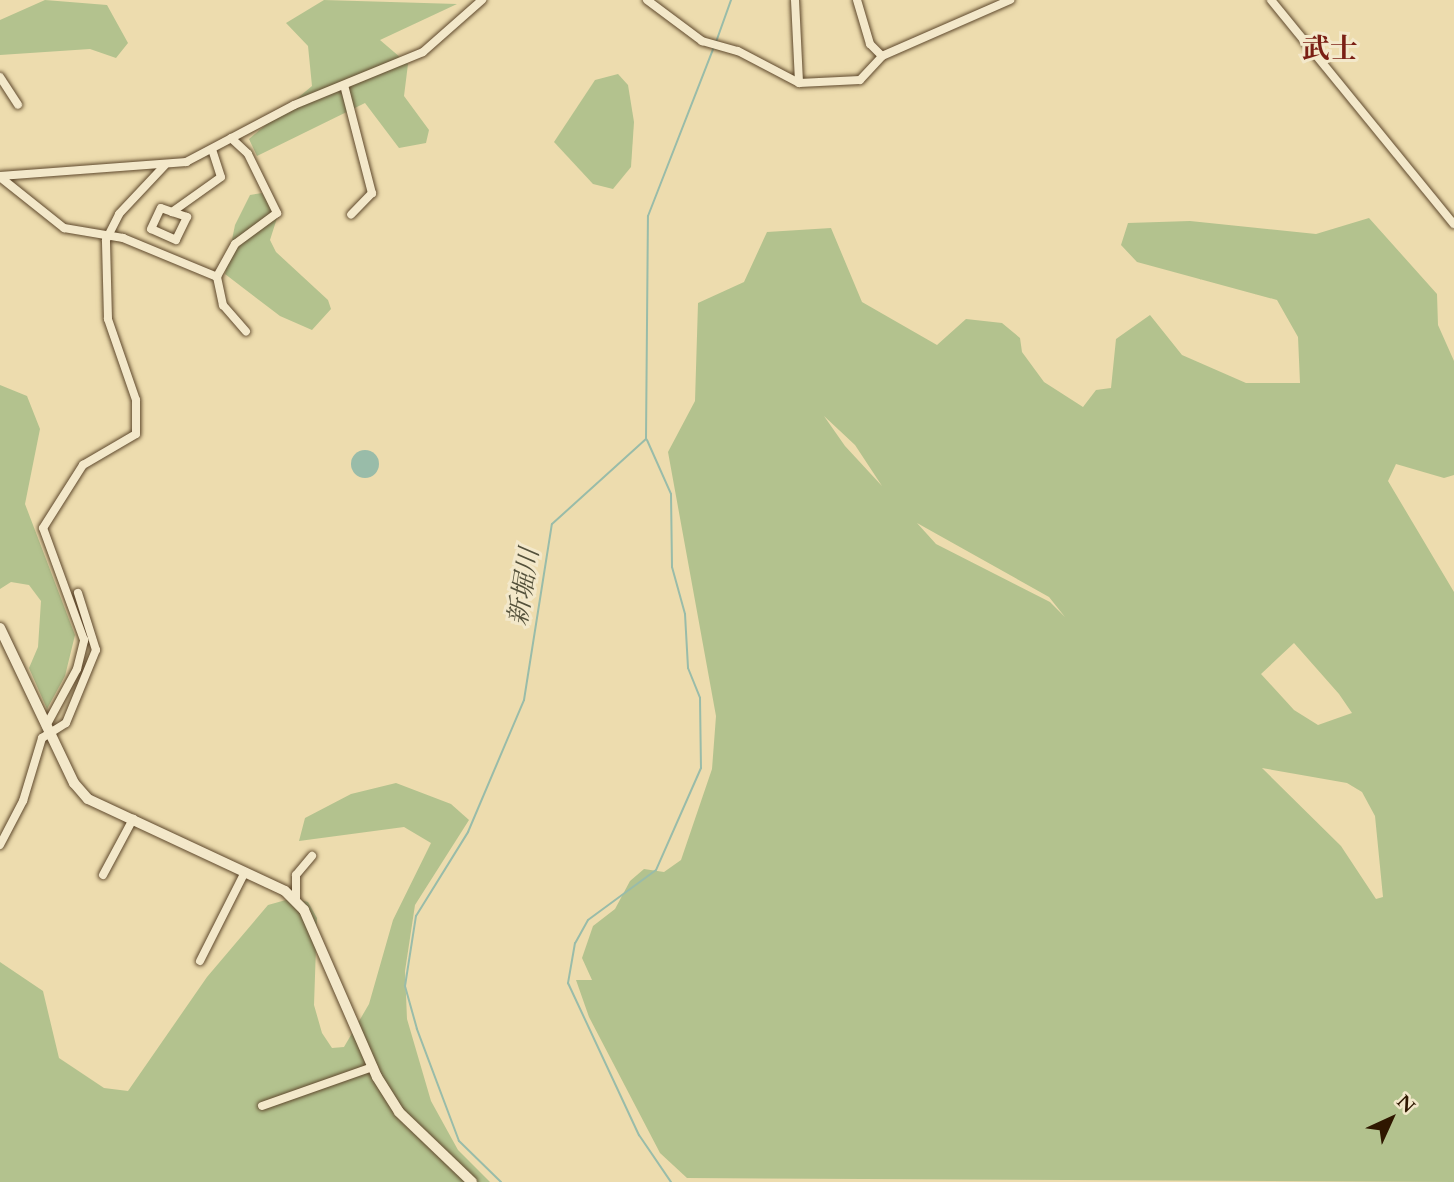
<!DOCTYPE html>
<html>
<head>
<meta charset="utf-8">
<style>
  body { margin:0 }
  #map { position:relative; width:1454px; height:1182px; overflow:hidden; background:#eddcae; font-family:Cardo,"Noto Serif JP",serif }
  div>[style] { position:absolute }
  .green>* { inset:0; background:#b3c28e }
  .water>* { inset:0; background:#99bca9 }
  .round { border-radius:50% }
  .stream>* { height:2px; margin:-1px; padding:0 1px; transform-origin:1px; border-radius:1px; background:#99bca9 }
  .roads { filter:drop-shadow(0 0 2px #5e482c) drop-shadow(0 0 2px #5e482c) }
  .street>* { height:8px; margin:-4px; padding:0 4px; transform-origin:4px; border-radius:4px; background:#f3e8ca }
  .secondary>* { height:10px; margin:-5px; padding:0 5px; transform-origin:5px; border-radius:5px; background:#f3e8ca }
  span { translate:-50% -50%; white-space:nowrap; text-align:center; line-height:1.15; -webkit-text-stroke:6px #f3e8ca; paint-order:stroke }
  .water-label { font-size:26px; color:#54513b; font-style:italic }
  .quarter-label { font-size:28px; color:#7a1f14; font-weight:700 }
  .north { position:absolute; left:1356px; top:1084px; width:70px; height:70px; -webkit-text-stroke:5px #f3e8ca; paint-order:stroke; rotate:45deg; font-size:19px; font-weight:700; line-height:28px; text-align:center; color:#2f1700 }
  .north::after { content:''; display:block; margin:auto; width:24px; height:32px; background:#2f1700; clip-path:polygon(50% 0,100% 100%,50% 72%,0 100%) }
</style>
</head>
<body>
<div id="map">
  <div class="green">
    <div style="clip-path:polygon(45px 0,107px 5px,128px 43px,116px 58px,90px 49px,0 55px,0 20px)"></div>
    <div style="clip-path:polygon(324px 0,457px 4px,380px 40px,408px 64px,404px 96px,429px 130px,426px 143px,399px 148px,365px 103px,257px 156px,249px 139px,312px 86px,308px 46px,286px 23px)"></div>
    <div style="clip-path:polygon(618px 74px,628px 85px,634px 122px,631px 167px,613px 189px,593px 184px,554px 142px,595px 80px)"></div>
    <div style="clip-path:polygon(262px 193px,277px 218px,270px 240px,276px 252px,328px 300px,331px 309px,312px 330px,280px 316px,225px 274px,235px 225px,250px 195px)"></div>
    <div style="clip-path:polygon(evenodd,1369px 218px,1437px 294px,1438px 325px,1454px 361px,1454px 475px,1444px 478px,1396px 464px,1388px 481px,1454px 592px,1454px 1182px,687px 1178px,660px 1153px,589px 1017px,576px 980px,592px 980px,582px 958px,593px 926px,615px 909px,630px 881px,644px 869px,664px 872px,681px 860px,712px 769px,716px 716px,668px 452px,695px 401px,698px 303px,744px 282px,767px 232px,831px 228px,862px 302px,937px 345px,966px 319px,1002px 323px,1020px 338px,1022px 352px,1044px 382px,1083px 407px,1096px 390px,1111px 388px,1116px 339px,1150px 315px,1182px 355px,1246px 383px,1300px 383px,1298px 337px,1277px 300px,1137px 262px,1121px 245px,1128px 223px,1190px 221px,1316px 234px,1369px 218px,824px 416px,855px 445px,882px 486px,845px 446px,824px 416px,1369px 218px,917px 523px,1049px 597px,1065px 617px,1050px 602px,936px 544px,917px 523px,1369px 218px,1294px 643px,1339px 694px,1352px 713px,1318px 725px,1294px 710px,1261px 674px,1294px 643px,1369px 218px,1262px 768px,1347px 783px,1362px 792px,1375px 816px,1383px 897px,1376px 899px,1341px 846px,1262px 768px)"></div>
    <div style="clip-path:polygon(0 385px,27px 396px,40px 429px,25px 504px,75px 635px,65px 676px,47px 709px,29px 668px,38px 647px,41px 601px,29px 585px,11px 582px,0 589px)"></div>
    <div style="clip-path:polygon(396px 783px,451px 804px,469px 820px,415px 905px,405px 971px,407px 1019px,431px 1101px,458px 1150px,490px 1182px,0 1182px,0 962px,43px 991px,59px 1058px,104px 1088px,128px 1091px,207px 977px,268px 905px,293px 898px,308px 902px,317px 918px,314px 1005px,322px 1033px,332px 1048px,344px 1047px,369px 1004px,393px 920px,431px 843px,404px 827px,299px 841px,305px 818px,351px 794px)"></div>
  </div>
  <div class="water">
    <div class="round" style="left:351px;top:450px;width:28px;height:28px"></div>
  </div>
  <div class="stream">
    <div style="left:716px;top:42px;width:45px;rotate:-70.3deg"></div>
    <div style="left:647px;top:440px;width:59px;rotate:66deg"></div>
    <div style="left:671px;top:494px;width:73px;rotate:89.2deg"></div>
    <div style="left:672px;top:567px;width:49px;rotate:74.5deg"></div>
    <div style="left:685px;top:614px;width:54px;rotate:86.8deg"></div>
    <div style="left:688px;top:668px;width:32px;rotate:68deg"></div>
    <div style="left:700px;top:698px;width:70px;rotate:89.2deg"></div>
    <div style="left:701px;top:768px;width:111px;rotate:113.8deg"></div>
    <div style="left:656px;top:870px;width:84px;rotate:143.7deg"></div>
    <div style="left:588px;top:920px;width:26px;rotate:119deg"></div>
    <div style="left:575px;top:943px;width:41px;rotate:99.9deg"></div>
    <div style="left:568px;top:983px;width:168px;rotate:65deg"></div>
    <div style="left:639px;top:1135px;width:57px;rotate:55.8deg"></div>
    <div style="left:501px;top:1182px;width:59px;rotate:-135.7deg"></div>
    <div style="left:459px;top:1141px;width:120px;rotate:-110.6deg"></div>
    <div style="left:417px;top:1029px;width:45px;rotate:-105.6deg"></div>
    <div style="left:405px;top:986px;width:71px;rotate:-81.1deg"></div>
    <div style="left:416px;top:916px;width:99px;rotate:-58.2deg"></div>
    <div style="left:468px;top:832px;width:143px;rotate:-67deg"></div>
    <div style="left:524px;top:700px;width:178px;rotate:-81deg"></div>
    <div style="left:552px;top:524px;width:127px;rotate:-42.1deg"></div>
    <div style="left:646px;top:439px;width:223px;rotate:-89.5deg"></div>
    <div style="left:648px;top:216px;width:181px;rotate:-68.7deg"></div>
  </div>
  <div class="roads">
    <div class="street">
      <div style="left:647px;top:0;width:69px;rotate:36.7deg"></div>
      <div style="left:702px;top:41px;width:37px;rotate:16deg"></div>
      <div style="left:738px;top:51px;width:69px;rotate:27.7deg"></div>
      <div style="left:799px;top:83px;width:61px;rotate:-2.8deg"></div>
      <div style="left:860px;top:80px;width:33px;rotate:-47deg"></div>
      <div style="left:882px;top:56px;width:140px;rotate:-23.6deg"></div>
      <div style="left:795px;top:0;width:83px;rotate:87.2deg"></div>
      <div style="left:857px;top:0;width:46px;rotate:73.5deg"></div>
      <div style="left:870px;top:44px;width:17px;rotate:45deg"></div>
      <div style="left:1271px;top:0;width:289px;rotate:50.8deg"></div>
      <div style="left:0;top:77px;width:33px;rotate:57deg"></div>
      <div style="left:344px;top:85px;width:112px;rotate:75.5deg"></div>
      <div style="left:372px;top:193px;width:30px;rotate:134deg"></div>
      <div style="left:231px;top:138px;width:23px;rotate:43deg"></div>
      <div style="left:248px;top:154px;width:66px;rotate:63.8deg"></div>
      <div style="left:277px;top:213px;width:52px;rotate:143.6deg"></div>
      <div style="left:235px;top:244px;width:38px;rotate:119deg"></div>
      <div style="left:217px;top:277px;width:29px;rotate:78deg"></div>
      <div style="left:223px;top:305px;width:35px;rotate:49deg"></div>
      <div style="left:0;top:176px;width:187px;rotate:-4.3deg"></div>
      <div style="left:186px;top:162px;width:122px;rotate:-27.8deg"></div>
      <div style="left:294px;top:105px;width:139px;rotate:-22.3deg"></div>
      <div style="left:423px;top:52px;width:79px;rotate:-41.4deg"></div>
      <div style="left:0;top:177px;width:82px;rotate:38.6deg"></div>
      <div style="left:64px;top:228px;width:60px;rotate:9.6deg"></div>
      <div style="left:123px;top:238px;width:102px;rotate:22.5deg"></div>
      <div style="left:172px;top:212px;width:16px;rotate:18deg"></div>
      <div style="left:187px;top:217px;width:25px;rotate:116deg"></div>
      <div style="left:176px;top:240px;width:27px;rotate:-156deg"></div>
      <div style="left:151px;top:229px;width:23px;rotate:-65deg"></div>
      <div style="left:161px;top:208px;width:12px;rotate:20deg"></div>
      <div style="left:172px;top:212px;width:60px;rotate:-35.5deg"></div>
      <div style="left:221px;top:177px;width:28px;rotate:-108deg"></div>
      <div style="left:46px;top:726px;width:65px;rotate:-61.5deg"></div>
      <div style="left:77px;top:669px;width:30px;rotate:-76deg"></div>
      <div style="left:84px;top:640px;width:119px;rotate:-110.1deg"></div>
      <div style="left:43px;top:528px;width:75px;rotate:-57.6deg"></div>
      <div style="left:83px;top:465px;width:61px;rotate:-30.3deg"></div>
      <div style="left:136px;top:434px;width:34px;rotate:-90deg"></div>
      <div style="left:136px;top:400px;width:86px;rotate:-109.1deg"></div>
      <div style="left:108px;top:319px;width:79px;rotate:-91.5deg"></div>
      <div style="left:106px;top:240px;width:29px;rotate:-63deg"></div>
      <div style="left:119px;top:214px;width:67px;rotate:-46.8deg"></div>
      <div style="left:0;top:845px;width:50px;rotate:-62.4deg"></div>
      <div style="left:23px;top:801px;width:66px;rotate:-73.2deg"></div>
      <div style="left:42px;top:738px;width:28px;rotate:-32deg"></div>
      <div style="left:66px;top:723px;width:79px;rotate:-67.7deg"></div>
      <div style="left:96px;top:650px;width:60px;rotate:-107.5deg"></div>
      <div style="left:103px;top:875px;width:64px;rotate:-61.8deg"></div>
      <div style="left:296px;top:901px;width:26px;rotate:-90deg"></div>
      <div style="left:296px;top:875px;width:25px;rotate:-50deg"></div>
      <div style="left:200px;top:961px;width:100px;rotate:-63.2deg"></div>
      <div style="left:262px;top:1106px;width:118px;rotate:-19.4deg"></div>
    </div>
    <div class="secondary">
      <div style="left:0;top:628px;width:172px;rotate:64.5deg"></div>
      <div style="left:74px;top:783px;width:21px;rotate:49deg"></div>
      <div style="left:88px;top:799px;width:217px;rotate:25deg"></div>
      <div style="left:285px;top:891px;width:27px;rotate:45deg"></div>
      <div style="left:304px;top:910px;width:182px;rotate:66.4deg"></div>
      <div style="left:377px;top:1077px;width:41px;rotate:57.8deg"></div>
      <div style="left:399px;top:1112px;width:101px;rotate:43.8deg"></div>
    </div>
  </div>
  <div class="water-label">
    <span style="left:524px;top:587px;rotate:-81deg">新堀川</span>
  </div>
  <div class="quarter-label">
    <span style="left:1330px;top:49px">武士</span>
  </div>
  <div class="north">N</div>
</div>
</body>
</html>
